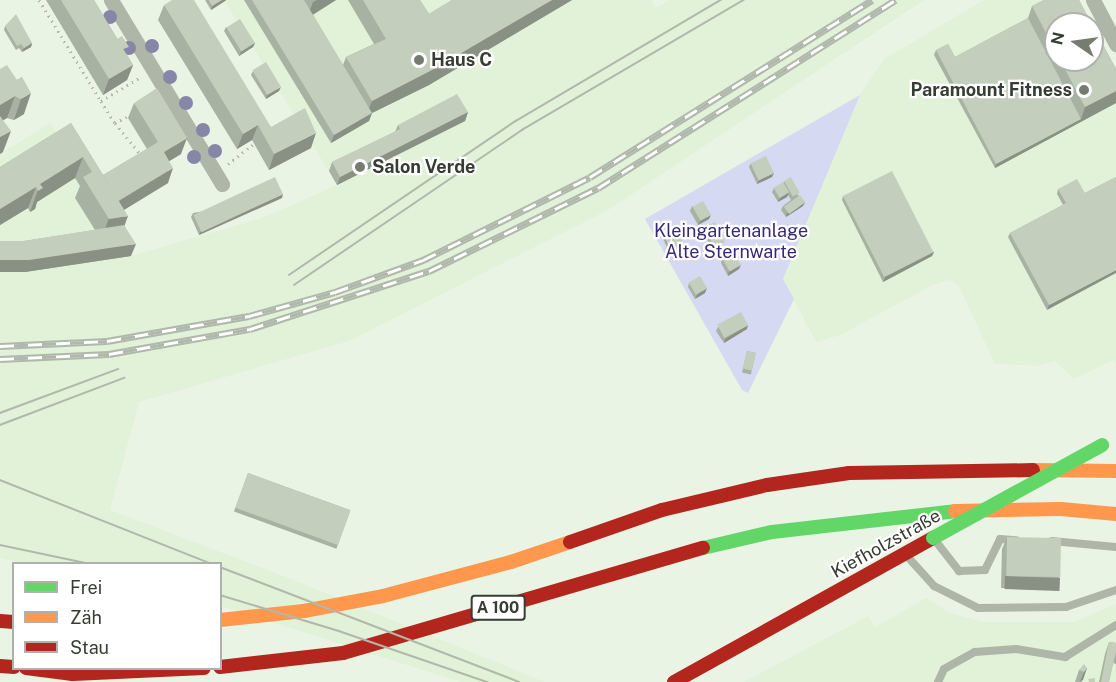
<!DOCTYPE html>
<html>
<head>
<meta charset="utf-8">
<style>
  body { margin:0 }
  #map { position:relative; width:1116px; height:682px; overflow:hidden; background:#eaf4e5; font-family:"Public Sans",sans-serif }
  div>[style] { position:absolute }
  .built>* { inset:0; background:#e1f2d8 }
  .green>* { inset:0; background:#d5d9f2 }
  .path>* { height:3px; margin-top:-1.5px; transform-origin:0; background:repeating-linear-gradient(90deg,#b2baae 0 1.5px,transparent 0 6px) }
  .lane>* { height:8px; margin:-4px; padding:0 4px; transform-origin:4px; border-radius:4px; background:#adb6a7 }
  .street>* { height:15px; margin:-7.5px; padding:0 7.5px; transform-origin:7.5px; border-radius:7.5px; background:#adb6a7 }
  .fast>* { height:14px; margin:-7px; padding:0 7px; transform-origin:7px; border-radius:7px; background:#63d668 }
  .slow>* { height:14px; margin:-7px; padding:0 7px; transform-origin:7px; border-radius:7px; background:#ff974d }
  .jam>* { height:14px; margin:-7px; padding:0 7px; transform-origin:7px; border-radius:7px; background:#b3261e }
  .tram>* { height:1.5px; margin:-0.75px; padding:0 0.75px; transform-origin:0.75px; border-radius:0.75px; background:#b0b8ac }
  .rail>* { height:7px; margin-top:-3.5px; transform-origin:0; background:repeating-linear-gradient(90deg,#fff 0 14px,#b0b8ac 0 28px); box-sizing:border-box; border-block:2px solid #b0b8ac }
  .fast-bridge>* { height:14px; margin:-7px; padding:0 7px; transform-origin:7px; border-radius:7px; background:#63d668 }
  .trees>* { width:14px; height:14px; margin:-7px; border-radius:50%; background:#8785a8 }
  .wall>* { inset:0; background:#a8b2a2; transform-origin:0 0 }
  .shaded-wall>* { inset:0; background:#889184; transform-origin:0 0 }
  .building>* { inset:0; background:#c3cfbc; transform-origin:0 0 }
  .dots>* { width:16px; height:16px; translate:-50% -50%; box-sizing:border-box; border:3px solid #fff; border-radius:50% }
  span { translate:-50% -50%; white-space:nowrap; text-align:center; line-height:1.15; -webkit-text-stroke:4.5px #fff; paint-order:stroke }
  .shield-label span { padding:2px 4px; background:#fff; border:2px solid; border-radius:4px; -webkit-text-stroke-width:0 }
  .shield-label { font-size:16px; color:#363d32; font-weight:700 }
  .poi-label { font-size:18px; color:#363d32; font-weight:700 }
  .left { translate:0 -50%; text-align:left }
  .right { translate:-100% -50%; text-align:right }
  .park-label { font-size:18px; color:#362a77 }
  .street-label { font-size:18px; color:#363d32 }
  .legend { position:absolute; left:12px; top:562px; width:210px; height:108px; box-sizing:border-box; background:#fff; border:2px solid #afb1ad; margin:0; padding:8px 10px; list-style:none; font-size:18px; color:#363d32 }
  .legend li { display:flex; align-items:center; gap:12px; height:30px }
  .legend b { width:30px; border:2px solid #afb1ad }
  .north { position:absolute; left:1044px; top:12px; width:60px; height:60px; box-sizing:border-box; background:#fff; border:2px solid #afb1ad; border-radius:50%; rotate:283deg; font-size:16px; font-weight:700; line-height:24px; text-align:center; color:#363d32 }
  .north::after { content:''; display:block; margin:auto; width:21px; height:27px; background:#757d71; clip-path:polygon(50% 0,100% 100%,50% 72%,0 100%) }
</style>
</head>
<body>
<div id="map">
  <div class="built">
    <div style="clip-path:polygon(224px 0,651px 0,656px 8px,669px 0,924px 0,608px 210px,349px 341px,139px 402px,110px 510px,286px 577px,545px 682px,461px 682px,221px 606px,220px 564px,27px 564px,0 558px,0 154px,50px 123px,131px 256px,265px 217px,337px 185px)"></div>
    <div style="clip-path:polygon(984px 0,1065px 0,1056px 24px,1056px 60px,1092px 60px,1116px 95px,1116px 363px,1113px 360px,1074px 379px,1055px 361px,1038px 366px,995px 364px,959px 286px,950px 280px,933px 285px,840px 335px,816px 342px,783px 279px,860px 95px,884px 59px)"></div>
    <div style="clip-path:polygon(926px 598px,950px 613px,984px 622px,1074px 622px,1116px 604px,1116px 682px,744px 682px,868px 616px,875px 627px)"></div>
  </div>
  <div class="green">
    <div style="clip-path:polygon(860px 95px,783px 279px,794px 299px,748px 393px,742px 390px,645px 219px)"></div>
  </div>
  <div class="path">
    <div style="left:39px;top:0;width:119px;rotate:58.5deg"></div>
    <div style="left:101px;top:101px;width:44px;rotate:-31.2deg"></div>
    <div style="left:101px;top:101px;width:26px;rotate:58deg"></div>
    <div style="left:132px;top:114px;width:19px;rotate:152deg"></div>
    <div style="left:115px;top:123px;width:41px;rotate:50.9deg"></div>
    <div style="left:228px;top:164px;width:33px;rotate:-38deg"></div>
  </div>
  <div class="lane">
    <div style="left:934px;top:539px;width:41px;rotate:52deg"></div>
    <div style="left:959px;top:571px;width:26px;rotate:-2deg"></div>
    <div style="left:985px;top:570px;width:34px;rotate:-64deg"></div>
    <div style="left:1000px;top:539px;width:16px;rotate:4deg"></div>
    <div style="left:1052px;top:541px;width:64px;rotate:5.4deg"></div>
    <div style="left:906px;top:555px;width:42px;rotate:47.9deg"></div>
    <div style="left:934px;top:586px;width:49px;rotate:26.6deg"></div>
    <div style="left:978px;top:608px;width:88px;rotate:-0.7deg"></div>
    <div style="left:1066px;top:607px;width:53px;rotate:-18.8deg"></div>
    <div style="left:938px;top:682px;width:14px;rotate:-65deg"></div>
    <div style="left:944px;top:669px;width:35px;rotate:-29deg"></div>
    <div style="left:975px;top:652px;width:41px;rotate:-4.2deg"></div>
    <div style="left:1016px;top:649px;width:50px;rotate:9.3deg"></div>
    <div style="left:1065px;top:657px;width:60px;rotate:-32.1deg"></div>
  </div>
  <div class="street">
    <div style="left:111px;top:0;width:215px;rotate:58.9deg"></div>
    <div style="left:1093px;top:0;width:50px;rotate:62.4deg"></div>
  </div>
  <div class="fast">
    <div style="left:703px;top:548px;width:71px;rotate:-13.1deg"></div>
    <div style="left:772px;top:532px;width:184px;rotate:-6.5deg"></div>
  </div>
  <div class="slow">
    <div style="left:1033px;top:470px;width:83px;rotate:0.7deg"></div>
    <div style="left:955px;top:511px;width:106px;rotate:-1.1deg"></div>
    <div style="left:1061px;top:509px;width:55px;rotate:5.2deg"></div>
    <div style="left:220px;top:620px;width:84px;rotate:-6.1deg"></div>
    <div style="left:304px;top:611px;width:80px;rotate:-10.8deg"></div>
    <div style="left:383px;top:596px;width:132px;rotate:-14.9deg"></div>
    <div style="left:511px;top:562px;width:62px;rotate:-18.7deg"></div>
  </div>
  <div class="jam">
    <div style="left:570px;top:542px;width:97px;rotate:-19.2deg"></div>
    <div style="left:662px;top:510px;width:108px;rotate:-13.4deg"></div>
    <div style="left:767px;top:485px;width:83px;rotate:-8.3deg"></div>
    <div style="left:849px;top:473px;width:184px;rotate:-0.9deg"></div>
    <div style="left:0;top:621px;width:14px;rotate:4deg"></div>
    <div style="left:0;top:666px;width:14px;rotate:4deg"></div>
    <div style="left:220px;top:667px;width:124px;rotate:-6.5deg"></div>
    <div style="left:343px;top:653px;width:375px;rotate:-16.3deg"></div>
    <div style="left:26px;top:668px;width:47px;rotate:7.3deg"></div>
    <div style="left:73px;top:674px;width:131px;rotate:-2.6deg"></div>
    <div style="left:674px;top:682px;width:296px;rotate:-29.1deg"></div>
  </div>
  <div class="tram">
    <div style="left:289px;top:275px;width:274px;rotate:-34.2deg"></div>
    <div style="left:516px;top:121px;width:238px;rotate:-30.6deg"></div>
    <div style="left:294px;top:285px;width:276px;rotate:-34.2deg"></div>
    <div style="left:522px;top:130px;width:257px;rotate:-30.4deg"></div>
    <div style="left:0;top:413px;width:126px;rotate:-20.4deg"></div>
    <div style="left:0;top:425px;width:133px;rotate:-20.8deg"></div>
    <div style="left:0;top:480px;width:228px;rotate:21.6deg"></div>
    <div style="left:0;top:545px;width:92px;rotate:11.9deg"></div>
    <div style="left:220px;top:567px;width:320px;rotate:21deg"></div>
    <div style="left:220px;top:595px;width:124px;rotate:16.8deg"></div>
    <div style="left:339px;top:631px;width:157px;rotate:19deg"></div>
  </div>
  <div class="rail">
    <div style="left:0;top:346px;width:107px;rotate:-2.7deg"></div>
    <div style="left:107px;top:341px;width:144px;rotate:-10deg"></div>
    <div style="left:249px;top:316px;width:89px;rotate:-15.6deg"></div>
    <div style="left:335px;top:292px;width:94px;rotate:-20deg"></div>
    <div style="left:423px;top:260px;width:186px;rotate:-26.4deg"></div>
    <div style="left:590px;top:177px;width:333px;rotate:-32.1deg"></div>
    <div style="left:0;top:359px;width:109px;rotate:-2.6deg"></div>
    <div style="left:109px;top:354px;width:143px;rotate:-10.1deg"></div>
    <div style="left:250px;top:329px;width:188px;rotate:-18deg"></div>
    <div style="left:429px;top:271px;width:188px;rotate:-26.2deg"></div>
    <div style="left:598px;top:188px;width:352px;rotate:-32.3deg"></div>
  </div>
  <div class="fast-bridge">
    <div style="left:933px;top:538px;width:193px;rotate:-28.8deg"></div>
  </div>
  <div class="trees">
    <div style="left:110px;top:17px"></div>
    <div style="left:152px;top:46px"></div>
    <div style="left:129px;top:48px"></div>
    <div style="left:170px;top:77px"></div>
    <div style="left:186px;top:103px"></div>
    <div style="left:203px;top:130px"></div>
    <div style="left:215px;top:151px"></div>
    <div style="left:194px;top:157px"></div>
  </div>
  <div class="wall">
    <div style="clip-path:polygon(46px 0,94px 0,133px 65px,127px 80px,103px 95px)"></div>
    <div style="clip-path:polygon(205px 0,226px 0,225px 1px,211px 10px)"></div>
    <div style="clip-path:polygon(244px 0,336px 0,313px 15px,343px 65px,346px 57px,374px 44px,348px 0,420px 0,429px 14px,452px 0,572px 0,429px 85px,372px 113px,369px 121px,331px 143px)"></div>
    <div style="clip-path:polygon(evenodd,1044px 0,1079px 0,1116px 69px,1116px 103px,995px 168px,934px 55px,936px 50px,948px 44px,955px 57px,1028px 18px,1032px 6px,1044px 0,1056px 24px,1092px 24px,1092px 60px,1056px 60px,1056px 24px)"></div>
    <div style="clip-path:polygon(164px 5px,271px 127px,311px 148px,269px 170px,252px 140px,237px 149px,158px 20px)"></div>
    <div style="clip-path:polygon(5px 26px,32px 43px,31px 47px,22px 52px,19px 48px,16px 50px,4px 30px)"></div>
    <div style="clip-path:polygon(226px 27px,255px 43px,253px 47px,239px 56px,224px 31px)"></div>
    <div style="clip-path:polygon(0 69px,17px 80px,22px 77px,24px 114px,14px 120px,7px 118px,3px 120px,3px 152px,0 154px)"></div>
    <div style="clip-path:polygon(253px 71px,279px 91px,266px 99px,251px 75px)"></div>
    <div style="clip-path:polygon(134px 103px,181px 154px,169px 161px,168px 183px,124px 210px,124px 225px,131px 256px,25px 272px,24px 241px,95px 230px,75px 198px,80px 186px,75px 178px,37px 202px,35px 209px,30px 212px,28px 208px,0 225px,0 167px,71px 123px,103px 175px,147px 149px,128px 118px)"></div>
    <div style="clip-path:polygon(468px 112px,465px 121px,337px 185px,329px 171px,332px 162px,395px 132px,398px 125px)"></div>
    <div style="clip-path:polygon(751px 163px,774px 173px,772px 177px,757px 184px,749px 167px)"></div>
    <div style="clip-path:polygon(1116px 177px,1047px 310px,1008px 237px,1010px 233px,1063px 205px,1057px 194px,1058px 189px,1085px 193px)"></div>
    <div style="clip-path:polygon(784px 181px,805px 202px,803px 206px,786px 217px,781px 210px,783px 206px,791px 200px,788px 195px,787px 197px,778px 202px,772px 192px,774px 188px,783px 184px)"></div>
    <div style="clip-path:polygon(843px 196px,934px 252px,932px 256px,883px 282px,842px 200px)"></div>
    <div style="clip-path:polygon(282px 198px,199px 235px,191px 217px,193px 213px)"></div>
    <div style="clip-path:polygon(692px 206px,709px 219px,698px 225px,690px 211px)"></div>
    <div style="clip-path:polygon(704px 227px,723px 246px,721px 247px,723px 251px,721px 255px,716px 258px,703px 231px)"></div>
    <div style="clip-path:polygon(664px 235px,684px 250px,671px 256px,663px 239px)"></div>
    <div style="clip-path:polygon(722px 259px,739px 269px,728px 276px,721px 263px)"></div>
    <div style="clip-path:polygon(689px 283px,705px 293px,695px 299px,688px 287px)"></div>
    <div style="clip-path:polygon(718px 327px,747px 329px,724px 343px,716px 331px)"></div>
    <div style="left:747px;top:351px;width:9px;height:22px;rotate:13deg"></div>
    <div style="left:248px;top:473px;width:109px;height:41px;rotate:20deg"></div>
    <div style="clip-path:polygon(1007px 537px,1060px 578px,1056px 590px,1001px 588px,1002px 549px)"></div>
    <div style="clip-path:polygon(1109px 642px,1116px 643px,1116px 664px,1113px 663px,1109px 682px,1099px 682px,1105px 654px)"></div>
    <div style="clip-path:polygon(1087px 668px,1081px 682px,1075px 682px,1079px 670px)"></div>
  </div>
  <div class="shaded-wall">
    <div style="clip-path:polygon(222px 0,226px 0,225px 1px,211px 10px,212px 6px)"></div>
    <div style="clip-path:polygon(317px 0,336px 0,307px 18px,313px 2px)"></div>
    <div style="clip-path:polygon(552px 0,572px 0,429px 85px,372px 113px,369px 121px,331px 143px,334px 135px,366px 116px,372px 101px)"></div>
    <div style="clip-path:polygon(32px 43px,31px 47px,22px 52px,24px 48px)"></div>
    <div style="clip-path:polygon(255px 43px,253px 47px,239px 56px,241px 52px)"></div>
    <div style="clip-path:polygon(133px 65px,127px 80px,103px 95px,109px 79px)"></div>
    <div style="clip-path:polygon(281px 87px,279px 91px,266px 99px,267px 95px)"></div>
    <div style="clip-path:polygon(1116px 91px,1116px 103px,995px 168px,996px 164px,1081px 119px,1085px 107px)"></div>
    <div style="clip-path:polygon(31px 93px,24px 114px,14px 120px,21px 99px)"></div>
    <div style="clip-path:polygon(15px 96px,7px 118px,0 122px,0 105px)"></div>
    <div style="clip-path:polygon(468px 112px,465px 121px,337px 185px,340px 177px)"></div>
    <div style="clip-path:polygon(258px 125px,252px 140px,237px 149px,243px 134px)"></div>
    <div style="clip-path:polygon(11px 131px,3px 152px,0 154px,0 137px)"></div>
    <div style="clip-path:polygon(316px 133px,311px 148px,269px 170px,274px 154px)"></div>
    <div style="clip-path:polygon(187px 138px,181px 154px,158px 168px,164px 152px)"></div>
    <div style="clip-path:polygon(83px 157px,75px 178px,37px 202px,35px 209px,30px 212px,40px 184px)"></div>
    <div style="clip-path:polygon(173px 168px,168px 183px,109px 219px,128px 216px,120px 238px,101px 240px,114px 204px)"></div>
    <div style="clip-path:polygon(774px 173px,772px 177px,757px 184px,759px 180px)"></div>
    <div style="clip-path:polygon(36px 187px,28px 208px,0 225px,0 209px)"></div>
    <div style="clip-path:polygon(789px 192px,787px 197px,778px 202px,780px 198px)"></div>
    <div style="clip-path:polygon(283px 194px,282px 198px,199px 235px,201px 231px)"></div>
    <div style="clip-path:polygon(805px 202px,803px 206px,786px 217px,787px 213px)"></div>
    <div style="clip-path:polygon(711px 215px,709px 219px,698px 225px,700px 221px)"></div>
    <div style="clip-path:polygon(136px 244px,131px 256px,25px 272px,0 272px,0 260px)"></div>
    <div style="clip-path:polygon(685px 246px,684px 250px,671px 256px,672px 252px)"></div>
    <div style="clip-path:polygon(723px 251px,721px 255px,716px 258px,717px 253px)"></div>
    <div style="clip-path:polygon(934px 252px,932px 256px,883px 282px,885px 277px)"></div>
    <div style="clip-path:polygon(741px 265px,739px 269px,728px 276px,729px 271px)"></div>
    <div style="clip-path:polygon(1116px 270px,1116px 273px,1047px 310px,1049px 305px)"></div>
    <div style="clip-path:polygon(707px 288px,705px 293px,695px 299px,697px 295px)"></div>
    <div style="clip-path:polygon(748px 325px,747px 329px,724px 343px,725px 339px)"></div>
    <div style="left:1005px;top:576px;width:55px;height:13px;rotate:2deg"></div>
    <div style="clip-path:polygon(1087px 668px,1083px 680px,1080px 682px,1084px 672px)"></div>
  </div>
  <div class="building">
    <div style="clip-path:polygon(61px 0,94px 0,117px 39px,122px 36px,129px 47px,123px 49px,133px 65px,109px 79px)"></div>
    <div style="clip-path:polygon(172px 0,194px 0,271px 127px,305px 108px,316px 133px,274px 154px,258px 125px,243px 134px,164px 5px)"></div>
    <div style="clip-path:polygon(209px 0,222px 0,212px 6px)"></div>
    <div style="clip-path:polygon(252px 0,304px 0,372px 113px,334px 135px)"></div>
    <div style="clip-path:polygon(363px 0,420px 0,429px 14px,452px 0,552px 0,434px 69px,372px 101px,346px 57px,386px 39px)"></div>
    <div style="clip-path:polygon(1044px 0,1079px 0,1092px 24px,1056px 24px,1056px 52px,1032px 6px)"></div>
    <div style="clip-path:polygon(16px 14px,32px 43px,24px 48px,21px 44px,17px 46px,5px 26px)"></div>
    <div style="clip-path:polygon(1028px 18px,1081px 119px,996px 164px,936px 50px,948px 44px,955px 57px)"></div>
    <div style="left:240px;top:19px;width:28px;height:16px;rotate:58deg"></div>
    <div style="clip-path:polygon(1092px 24px,1116px 69px,1116px 91px,1085px 107px,1060px 60px,1092px 60px)"></div>
    <div style="left:266px;top:62px;width:29px;height:16px;rotate:59deg"></div>
    <div style="clip-path:polygon(7px 65px,17px 80px,22px 77px,31px 93px,21px 99px,15px 96px,0 105px,0 69px)"></div>
    <div style="clip-path:polygon(157px 88px,187px 138px,164px 152px,173px 168px,118px 201px,103px 175px,158px 142px,134px 103px)"></div>
    <div style="clip-path:polygon(457px 94px,468px 112px,340px 177px,332px 162px,400px 129px,398px 125px)"></div>
    <div style="clip-path:polygon(0 116px,11px 131px,0 137px)"></div>
    <div style="clip-path:polygon(71px 123px,128px 216px,109px 219px,83px 177px,92px 172px,83px 157px,40px 184px,43px 188px,38px 191px,36px 187px,0 209px,0 167px)"></div>
    <div style="left:766px;top:156px;width:19px;height:17px;rotate:65deg"></div>
    <div style="left:892px;top:171px;width:91px;height:55px;rotate:63deg"></div>
    <div style="left:275px;top:177px;width:19px;height:90px;rotate:65deg"></div>
    <div style="left:791px;top:177px;width:18px;height:8px;rotate:61deg"></div>
    <div style="clip-path:polygon(1116px 177px,1116px 270px,1049px 305px,1010px 233px,1066px 203px,1058px 189px,1077px 179px,1085px 193px)"></div>
    <div style="left:783px;top:182px;width:12px;height:11px;rotate:59deg"></div>
    <div style="left:800px;top:195px;width:9px;height:20px;rotate:54deg"></div>
    <div style="left:703px;top:201px;width:16px;height:12px;rotate:60deg"></div>
    <div style="clip-path:polygon(715px 222px,725px 242px,720px 244px,723px 251px,717px 253px,704px 227px)"></div>
    <div style="clip-path:polygon(124px 225px,136px 244px,29px 260px,0 260px,0 241px,24px 241px)"></div>
    <div style="left:678px;top:229px;width:18px;height:15px;rotate:68deg"></div>
    <div style="left:734px;top:253px;width:14px;height:13px;rotate:60deg"></div>
    <div style="left:700px;top:276px;width:14px;height:13px;rotate:60deg"></div>
    <div style="left:741px;top:312px;width:15px;height:27px;rotate:62deg"></div>
    <div style="left:747px;top:351px;width:9px;height:18px;rotate:13deg"></div>
    <div style="left:248px;top:473px;width:109px;height:37px;rotate:20deg"></div>
    <div style="left:1007px;top:537px;width:54px;height:39px;rotate:1deg"></div>
    <div style="clip-path:polygon(1109px 642px,1116px 643px,1116px 651px,1109px 682px,1101px 682px)"></div>
    <div style="clip-path:polygon(1084px 664px,1087px 668px,1084px 672px,1079px 670px)"></div>
    <div style="clip-path:polygon(1095px 678px,1095px 682px,1089px 682px,1088px 679px)"></div>
  </div>
  <div class="dots">
    <div style="left:419px;top:60px;background:#757d71"></div>
    <div style="left:1084px;top:90px;background:#757d71"></div>
    <div style="left:360px;top:167px;background:#757d71"></div>
  </div>
  <div class="shield-label">
    <span style="left:498px;top:608px">A 100</span>
  </div>
  <div class="poi-label">
    <span class="left" style="left:431px;top:60px">Haus C</span>
    <span class="right" style="left:1072px;top:90px">Paramount Fitness</span>
    <span class="left" style="left:372px;top:167px">Salon Verde</span>
  </div>
  <div class="park-label">
    <span style="left:731px;top:242px">Kleingartenanlage<br>Alte Sternwarte</span>
  </div>
  <div class="street-label">
    <span style="left:886px;top:544px;rotate:-29deg">Kiefholzstraße</span>
  </div>
  <ul class="legend">
  <li><b style="height:8px;background:#63d668"></b>Frei</li>
  <li><b style="height:8px;background:#ff974d"></b>Zäh</li>
  <li><b style="height:8px;background:#b3261e"></b>Stau</li>
  </ul>
  <div class="north">N</div>
</div>
</body>
</html>
